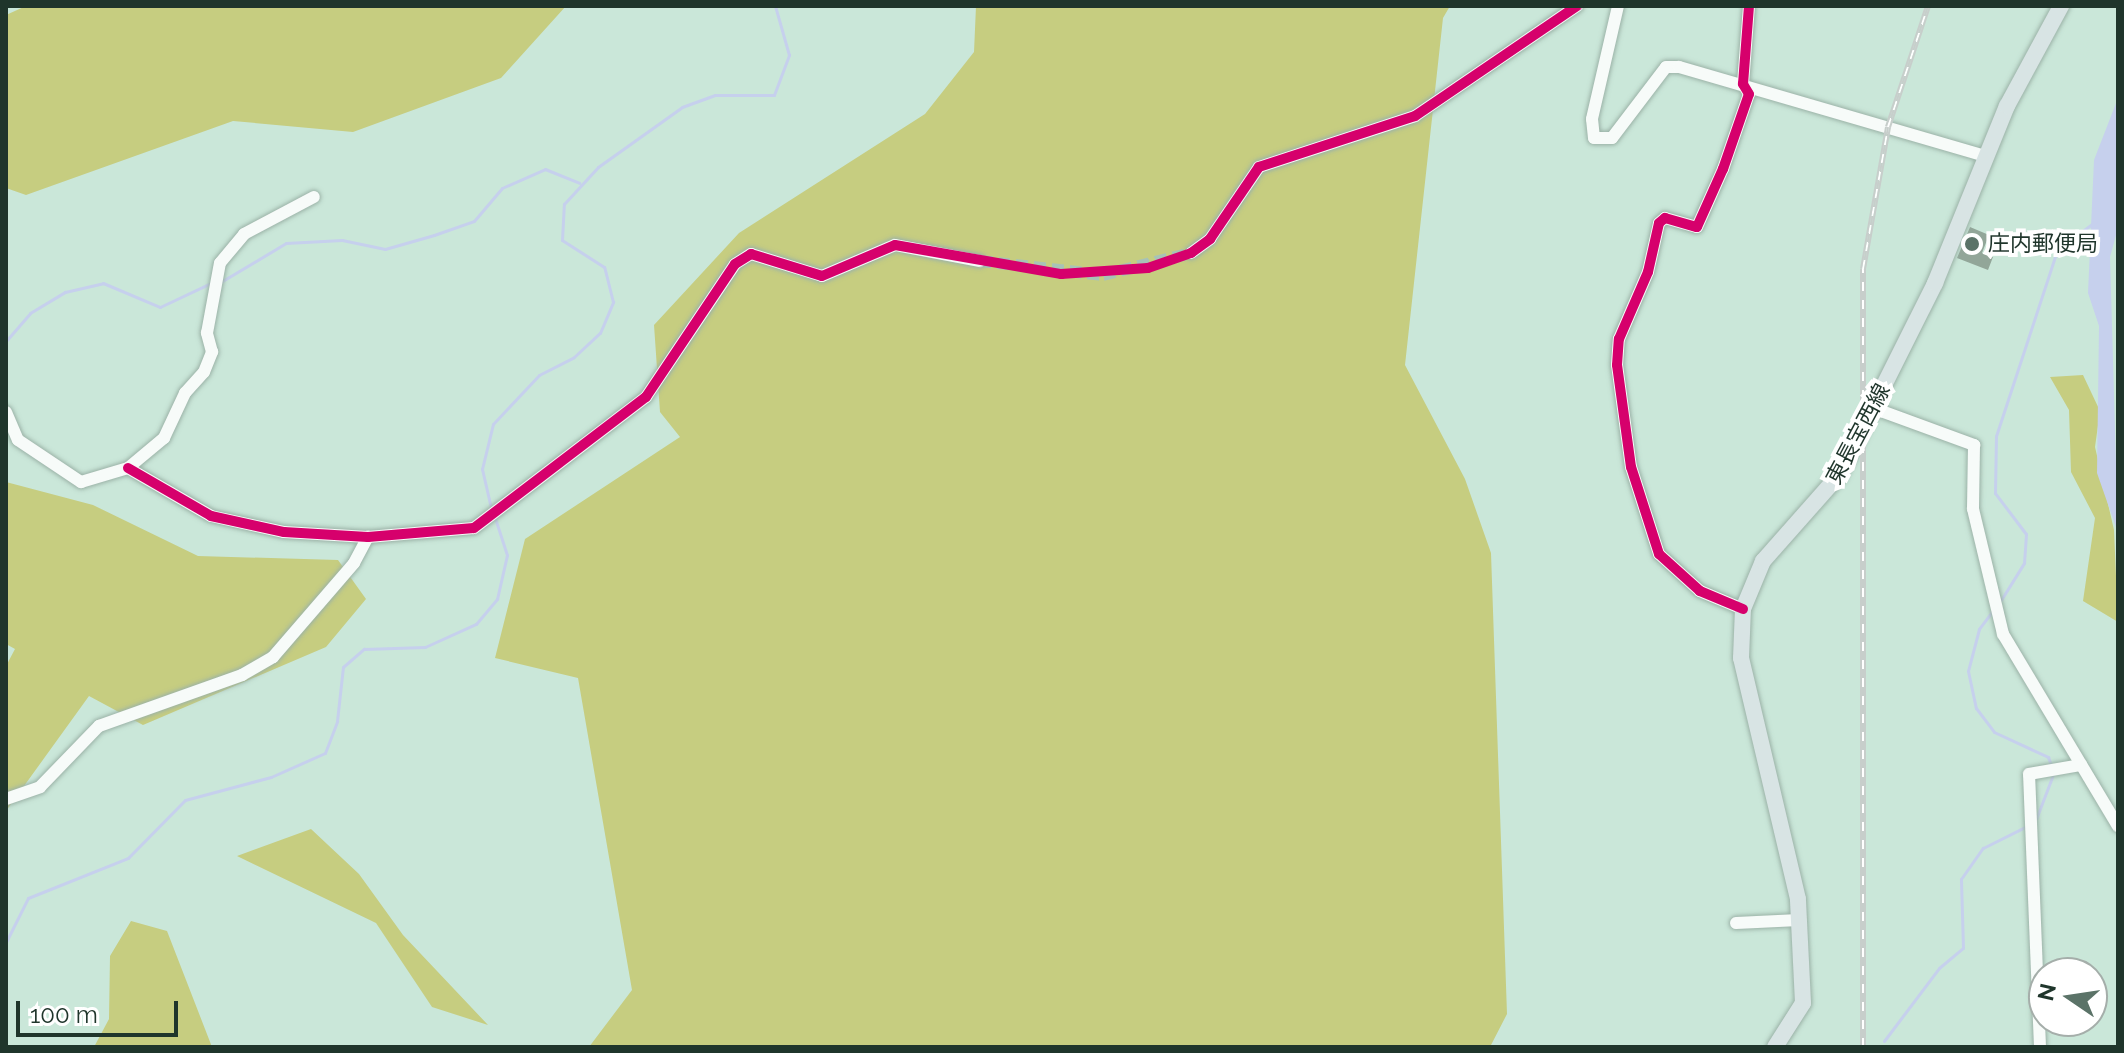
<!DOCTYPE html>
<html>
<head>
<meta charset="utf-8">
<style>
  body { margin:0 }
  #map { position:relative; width:2124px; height:1053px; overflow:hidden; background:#cae7d9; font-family:Raleway,"Noto Sans JP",sans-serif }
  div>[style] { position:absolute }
  .green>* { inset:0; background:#c6cd80 }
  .water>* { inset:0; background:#c6d0ed }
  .stream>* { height:3px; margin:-1.5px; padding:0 1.5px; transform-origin:1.5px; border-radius:1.5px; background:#c6d0ed }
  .building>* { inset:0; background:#92a699 }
  .minor-tunnel>* { height:12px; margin-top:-6px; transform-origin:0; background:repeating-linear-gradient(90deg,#a8c3b6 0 12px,transparent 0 18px) }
  .roads { filter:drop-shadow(0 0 2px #9bb2a7) drop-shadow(0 0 2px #9bb2a7) }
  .minor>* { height:12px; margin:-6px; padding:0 6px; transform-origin:6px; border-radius:6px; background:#f7fbf9 }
  .major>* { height:16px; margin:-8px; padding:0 8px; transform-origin:8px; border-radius:8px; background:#d8e4e4 }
  .rail>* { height:6px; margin-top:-3px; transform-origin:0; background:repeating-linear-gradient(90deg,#fff 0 9px,#c7cecb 0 18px); box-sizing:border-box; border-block:2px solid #c7cecb }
  .cycleway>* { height:10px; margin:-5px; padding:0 5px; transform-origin:5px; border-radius:5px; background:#d6006c }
  .dots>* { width:22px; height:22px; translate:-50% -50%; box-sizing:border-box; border:4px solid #fff; border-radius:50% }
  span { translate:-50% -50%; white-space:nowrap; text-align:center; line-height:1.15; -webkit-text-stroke:8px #fff; paint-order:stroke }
  .poi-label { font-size:22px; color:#1f352b }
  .left { translate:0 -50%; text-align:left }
  .street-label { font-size:22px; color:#1f352b }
  .frame { position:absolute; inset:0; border:8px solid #1f352b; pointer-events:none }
  .north { position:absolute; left:2028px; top:957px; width:80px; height:80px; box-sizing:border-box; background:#fff; border:2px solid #a5aeaa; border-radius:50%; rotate:283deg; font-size:22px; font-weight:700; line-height:32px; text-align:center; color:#1f352b }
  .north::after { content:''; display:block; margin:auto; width:28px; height:36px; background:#5b7368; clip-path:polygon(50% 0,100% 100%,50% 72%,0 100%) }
  .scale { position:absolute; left:16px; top:1001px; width:162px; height:36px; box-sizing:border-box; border:4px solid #1f352b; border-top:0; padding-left:10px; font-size:24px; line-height:28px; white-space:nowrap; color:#1f352b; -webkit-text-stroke:6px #fff; paint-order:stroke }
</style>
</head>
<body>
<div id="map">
  <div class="green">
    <div style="clip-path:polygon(26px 6px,566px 6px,501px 78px,353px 132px,233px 121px,26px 195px,6px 188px,6px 15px)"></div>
    <div style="clip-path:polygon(976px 6px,1450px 6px,1443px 18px,1405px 365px,1465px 479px,1491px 553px,1507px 1014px,1490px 1047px,589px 1047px,632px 990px,578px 678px,495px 658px,525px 539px,680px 437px,660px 412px,654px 325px,739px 233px,925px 114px,974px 52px)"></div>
    <div style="clip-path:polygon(2083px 375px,2100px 411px,2095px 447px,2114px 530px,2118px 622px,2083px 601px,2095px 518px,2071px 472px,2069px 410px,2050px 377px)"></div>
    <div style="clip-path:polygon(6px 482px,93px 505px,198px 556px,338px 560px,366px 599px,326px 647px,143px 725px,89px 696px,6px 811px,6px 666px,15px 649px,6px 644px)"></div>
    <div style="clip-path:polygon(311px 829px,359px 874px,403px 935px,488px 1025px,432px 1007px,376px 923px,237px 856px)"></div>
    <div style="clip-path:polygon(131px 921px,167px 931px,212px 1047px,94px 1047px,109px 1019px,110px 956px)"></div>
  </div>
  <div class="water">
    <div style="clip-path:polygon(2118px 98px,2118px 228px,2110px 257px,2118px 533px,2097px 473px,2099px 326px,2088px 293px,2094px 160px)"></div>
  </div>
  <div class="stream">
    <div style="left:219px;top:283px;width:78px;rotate:-30.8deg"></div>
    <div style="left:286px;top:243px;width:56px;rotate:-3.1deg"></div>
    <div style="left:342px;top:240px;width:44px;rotate:11.8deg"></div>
    <div style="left:385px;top:249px;width:51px;rotate:-15.9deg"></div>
    <div style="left:434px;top:235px;width:42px;rotate:-19.3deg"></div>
    <div style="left:474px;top:221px;width:43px;rotate:-49.7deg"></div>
    <div style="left:502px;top:188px;width:47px;rotate:-23.8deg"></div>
    <div style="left:545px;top:169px;width:37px;rotate:22deg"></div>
    <div style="left:6px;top:341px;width:37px;rotate:-49deg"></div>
    <div style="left:30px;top:313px;width:41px;rotate:-31deg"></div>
    <div style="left:65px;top:292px;width:39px;rotate:-13deg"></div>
    <div style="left:103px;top:283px;width:62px;rotate:22.8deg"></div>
    <div style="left:160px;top:307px;width:56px;rotate:-25.2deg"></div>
    <div style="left:491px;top:508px;width:40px;rotate:-103deg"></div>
    <div style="left:482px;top:469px;width:46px;rotate:-76.3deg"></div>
    <div style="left:493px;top:424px;width:67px;rotate:-46.8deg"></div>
    <div style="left:539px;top:375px;width:39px;rotate:-27deg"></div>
    <div style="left:574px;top:357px;width:35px;rotate:-43deg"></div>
    <div style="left:600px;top:333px;width:34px;rotate:-67deg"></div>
    <div style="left:613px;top:302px;width:36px;rotate:-104deg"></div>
    <div style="left:604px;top:267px;width:50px;rotate:-147.3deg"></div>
    <div style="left:562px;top:240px;width:36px;rotate:-87deg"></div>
    <div style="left:564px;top:204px;width:50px;rotate:-47.4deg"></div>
    <div style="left:598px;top:167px;width:103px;rotate:-35.5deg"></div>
    <div style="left:682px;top:107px;width:35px;rotate:-20deg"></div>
    <div style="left:715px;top:95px;width:59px"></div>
    <div style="left:774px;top:95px;width:43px;rotate:-69.4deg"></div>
    <div style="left:789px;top:55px;width:51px;rotate:-105.9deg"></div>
    <div style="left:2001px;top:600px;width:44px;rotate:-58.1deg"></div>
    <div style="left:2024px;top:563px;width:29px;rotate:-86deg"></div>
    <div style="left:2026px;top:534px;width:51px;rotate:-127.1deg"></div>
    <div style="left:1995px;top:493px;width:57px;rotate:-89deg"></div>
    <div style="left:1996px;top:436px;width:196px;rotate:-71.8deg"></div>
    <div style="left:2057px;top:250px;width:49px;rotate:-36.6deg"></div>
    <div style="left:1994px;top:609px;width:25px;rotate:127deg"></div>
    <div style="left:1979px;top:629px;width:43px;rotate:104.7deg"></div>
    <div style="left:1968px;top:671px;width:38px;rotate:78deg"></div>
    <div style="left:1976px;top:708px;width:30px;rotate:53deg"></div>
    <div style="left:1994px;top:732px;width:60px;rotate:24.8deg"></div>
    <div style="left:2048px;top:757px;width:9px;rotate:69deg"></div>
    <div style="left:2036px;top:819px;width:50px;rotate:-69deg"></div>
    <div style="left:6px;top:942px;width:49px;rotate:-63.4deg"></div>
    <div style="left:28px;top:898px;width:108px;rotate:-21.8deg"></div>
    <div style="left:128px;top:858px;width:81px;rotate:-45.5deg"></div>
    <div style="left:185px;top:800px;width:89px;rotate:-15deg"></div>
    <div style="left:271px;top:777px;width:59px;rotate:-24deg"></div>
    <div style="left:325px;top:753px;width:34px;rotate:-69deg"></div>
    <div style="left:337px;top:721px;width:54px;rotate:-83.7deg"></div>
    <div style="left:343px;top:667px;width:28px;rotate:-41deg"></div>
    <div style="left:364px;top:649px;width:61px;rotate:-1.9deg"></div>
    <div style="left:425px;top:647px;width:56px;rotate:-24.3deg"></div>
    <div style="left:476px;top:624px;width:33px;rotate:-50deg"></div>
    <div style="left:497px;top:599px;width:45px;rotate:-77.2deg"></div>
    <div style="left:507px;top:555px;width:38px;rotate:-108deg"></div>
    <div style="left:1884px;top:1041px;width:91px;rotate:-53deg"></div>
    <div style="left:1939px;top:968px;width:31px;rotate:-40deg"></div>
    <div style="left:1963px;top:948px;width:69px;rotate:-91.7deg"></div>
    <div style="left:1961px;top:879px;width:38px;rotate:-55deg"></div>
    <div style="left:1983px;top:848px;width:49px;rotate:-26.6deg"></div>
  </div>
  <div class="building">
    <div style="clip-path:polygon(1970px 227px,1989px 235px,1982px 253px,1993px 257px,1988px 270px,1957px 258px)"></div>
  </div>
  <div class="minor-tunnel">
    <div style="left:980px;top:261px;width:124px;rotate:6.5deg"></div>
    <div style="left:1103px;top:275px;width:91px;rotate:-14deg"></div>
  </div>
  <div class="roads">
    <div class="minor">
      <div style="left:1618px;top:6px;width:116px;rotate:103deg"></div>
      <div style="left:1592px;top:119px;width:19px;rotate:84deg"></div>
      <div style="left:1594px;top:138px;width:18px"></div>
      <div style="left:1612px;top:138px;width:89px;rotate:-52.7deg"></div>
      <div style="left:1666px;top:67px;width:13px"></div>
      <div style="left:1679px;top:67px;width:320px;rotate:16.2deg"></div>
      <div style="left:1191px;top:253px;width:24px;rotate:-36deg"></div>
      <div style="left:1210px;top:239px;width:87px;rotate:-55.8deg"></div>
      <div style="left:1259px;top:167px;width:164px;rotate:-18.1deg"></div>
      <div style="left:1415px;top:116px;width:196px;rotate:-34.2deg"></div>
      <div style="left:1873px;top:408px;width:108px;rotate:20.1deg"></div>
      <div style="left:1974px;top:445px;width:64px;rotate:90.9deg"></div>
      <div style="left:1973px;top:509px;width:129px;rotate:76.5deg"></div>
      <div style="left:2003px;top:634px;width:224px;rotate:59.1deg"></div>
      <div style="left:6px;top:412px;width:30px;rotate:67deg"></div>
      <div style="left:18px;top:440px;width:76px;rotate:33.7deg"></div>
      <div style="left:81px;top:482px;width:49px;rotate:-16.6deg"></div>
      <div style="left:128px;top:468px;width:47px;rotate:-39.8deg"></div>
      <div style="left:164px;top:438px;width:50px;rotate:-65deg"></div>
      <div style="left:185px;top:393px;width:28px;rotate:-48deg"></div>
      <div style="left:204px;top:372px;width:22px;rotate:-68deg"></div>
      <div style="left:212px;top:352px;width:20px;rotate:-105deg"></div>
      <div style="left:207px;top:333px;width:71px;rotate:-79.5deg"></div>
      <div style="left:220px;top:263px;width:38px;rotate:-50deg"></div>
      <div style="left:244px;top:234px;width:79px;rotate:-27.9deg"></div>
      <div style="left:128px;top:468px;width:96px;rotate:30deg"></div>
      <div style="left:211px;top:516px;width:75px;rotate:12.4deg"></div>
      <div style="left:284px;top:532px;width:84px;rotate:3.4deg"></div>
      <div style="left:368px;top:537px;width:106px;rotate:-4.9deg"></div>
      <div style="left:474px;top:528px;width:216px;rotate:-37.3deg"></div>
      <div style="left:646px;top:397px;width:160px;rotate:-56.2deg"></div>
      <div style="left:735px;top:264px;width:19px;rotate:-32deg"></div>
      <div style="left:751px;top:254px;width:74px;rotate:17.2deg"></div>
      <div style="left:822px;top:276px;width:79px;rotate:-23deg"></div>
      <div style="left:895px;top:245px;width:86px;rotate:10.7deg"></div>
      <div style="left:1743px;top:609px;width:47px;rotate:-157.3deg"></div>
      <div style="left:1700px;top:591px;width:55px;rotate:-137.9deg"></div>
      <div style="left:1659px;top:554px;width:91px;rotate:-107.8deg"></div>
      <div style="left:1631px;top:467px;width:103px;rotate:-97.8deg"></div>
      <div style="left:1617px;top:365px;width:26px;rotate:-86deg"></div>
      <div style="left:1619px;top:339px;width:73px;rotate:-66.6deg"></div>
      <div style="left:1648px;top:272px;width:50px;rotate:-77.3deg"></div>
      <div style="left:1659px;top:223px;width:8px;rotate:-40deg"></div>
      <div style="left:1665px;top:218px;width:33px;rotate:16deg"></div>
      <div style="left:1697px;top:227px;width:64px;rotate:-65.9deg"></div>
      <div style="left:1723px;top:169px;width:79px;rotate:-70.9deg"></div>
      <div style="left:1749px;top:94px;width:12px;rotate:-121deg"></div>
      <div style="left:1743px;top:84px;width:78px;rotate:-85.6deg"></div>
      <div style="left:6px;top:799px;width:36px;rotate:-19deg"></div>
      <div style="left:40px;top:787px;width:85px;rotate:-46deg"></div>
      <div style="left:99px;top:726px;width:152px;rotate:-19.6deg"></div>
      <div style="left:242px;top:675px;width:36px;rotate:-30deg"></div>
      <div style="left:273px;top:657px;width:124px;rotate:-49.2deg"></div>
      <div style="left:354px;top:563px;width:30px;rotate:-62deg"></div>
      <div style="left:1736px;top:923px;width:63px;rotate:-2.7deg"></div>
      <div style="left:2040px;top:1047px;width:273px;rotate:-92.3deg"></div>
      <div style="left:2029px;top:774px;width:53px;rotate:-9.8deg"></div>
    </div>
    <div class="major">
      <div style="left:1775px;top:1047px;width:52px;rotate:-57.5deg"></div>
      <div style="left:1803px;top:1003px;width:104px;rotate:-92.8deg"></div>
      <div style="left:1798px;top:899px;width:248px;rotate:-103.3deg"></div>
      <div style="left:1741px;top:658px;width:49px;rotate:-87.7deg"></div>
      <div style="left:1743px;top:609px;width:52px;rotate:-67.4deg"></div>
      <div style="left:1763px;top:561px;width:115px;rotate:-48.5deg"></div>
      <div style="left:1839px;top:475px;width:215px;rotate:-63.4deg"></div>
      <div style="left:1935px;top:283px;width:191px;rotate:-67.9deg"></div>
      <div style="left:2007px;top:106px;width:114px;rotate:-61.6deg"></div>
    </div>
  </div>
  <div class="rail">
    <div style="left:1863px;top:1047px;width:778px;rotate:-90deg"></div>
    <div style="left:1863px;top:269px;width:144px;rotate:-80deg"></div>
    <div style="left:1888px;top:127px;width:127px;rotate:-71.7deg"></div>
  </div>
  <div class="cycleway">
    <div style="left:128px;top:468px;width:96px;rotate:30deg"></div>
    <div style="left:211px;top:516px;width:75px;rotate:12.4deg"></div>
    <div style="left:284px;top:532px;width:84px;rotate:3.4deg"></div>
    <div style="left:368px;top:537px;width:106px;rotate:-4.9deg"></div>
    <div style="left:474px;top:528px;width:216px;rotate:-37.3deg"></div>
    <div style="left:646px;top:397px;width:160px;rotate:-56.2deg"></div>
    <div style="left:735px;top:264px;width:19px;rotate:-32deg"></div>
    <div style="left:751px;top:254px;width:74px;rotate:17.2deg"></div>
    <div style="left:822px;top:276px;width:79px;rotate:-23deg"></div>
    <div style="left:895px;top:245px;width:169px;rotate:9.9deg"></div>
    <div style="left:1061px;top:274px;width:87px;rotate:-3.9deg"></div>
    <div style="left:1148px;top:268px;width:46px;rotate:-19.2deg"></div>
    <div style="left:1191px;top:253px;width:24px;rotate:-36deg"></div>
    <div style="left:1210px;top:239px;width:87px;rotate:-55.8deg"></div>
    <div style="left:1259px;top:167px;width:164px;rotate:-18.1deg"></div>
    <div style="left:1415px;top:116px;width:196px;rotate:-34.2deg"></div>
    <div style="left:1743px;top:609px;width:47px;rotate:-157.3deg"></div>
    <div style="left:1700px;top:591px;width:55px;rotate:-137.9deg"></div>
    <div style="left:1659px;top:554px;width:91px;rotate:-107.8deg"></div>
    <div style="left:1631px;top:467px;width:103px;rotate:-97.8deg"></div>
    <div style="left:1617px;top:365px;width:26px;rotate:-86deg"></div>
    <div style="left:1619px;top:339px;width:73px;rotate:-66.6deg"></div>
    <div style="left:1648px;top:272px;width:50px;rotate:-77.3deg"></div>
    <div style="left:1659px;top:223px;width:8px;rotate:-40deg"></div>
    <div style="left:1665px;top:218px;width:33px;rotate:16deg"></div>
    <div style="left:1697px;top:227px;width:64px;rotate:-65.9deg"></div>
    <div style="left:1723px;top:169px;width:79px;rotate:-70.9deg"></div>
    <div style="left:1749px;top:94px;width:12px;rotate:-121deg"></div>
    <div style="left:1743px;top:84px;width:78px;rotate:-85.6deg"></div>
  </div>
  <div class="dots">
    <div style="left:1972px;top:244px;background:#5b7368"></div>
  </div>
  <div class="poi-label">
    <span class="left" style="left:1988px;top:244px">庄内郵便局</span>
  </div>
  <div class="street-label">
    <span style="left:1858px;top:434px;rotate:-62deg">東長宝西線</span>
  </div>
  <div class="frame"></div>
  <div class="north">N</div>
  <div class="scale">100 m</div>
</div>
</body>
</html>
